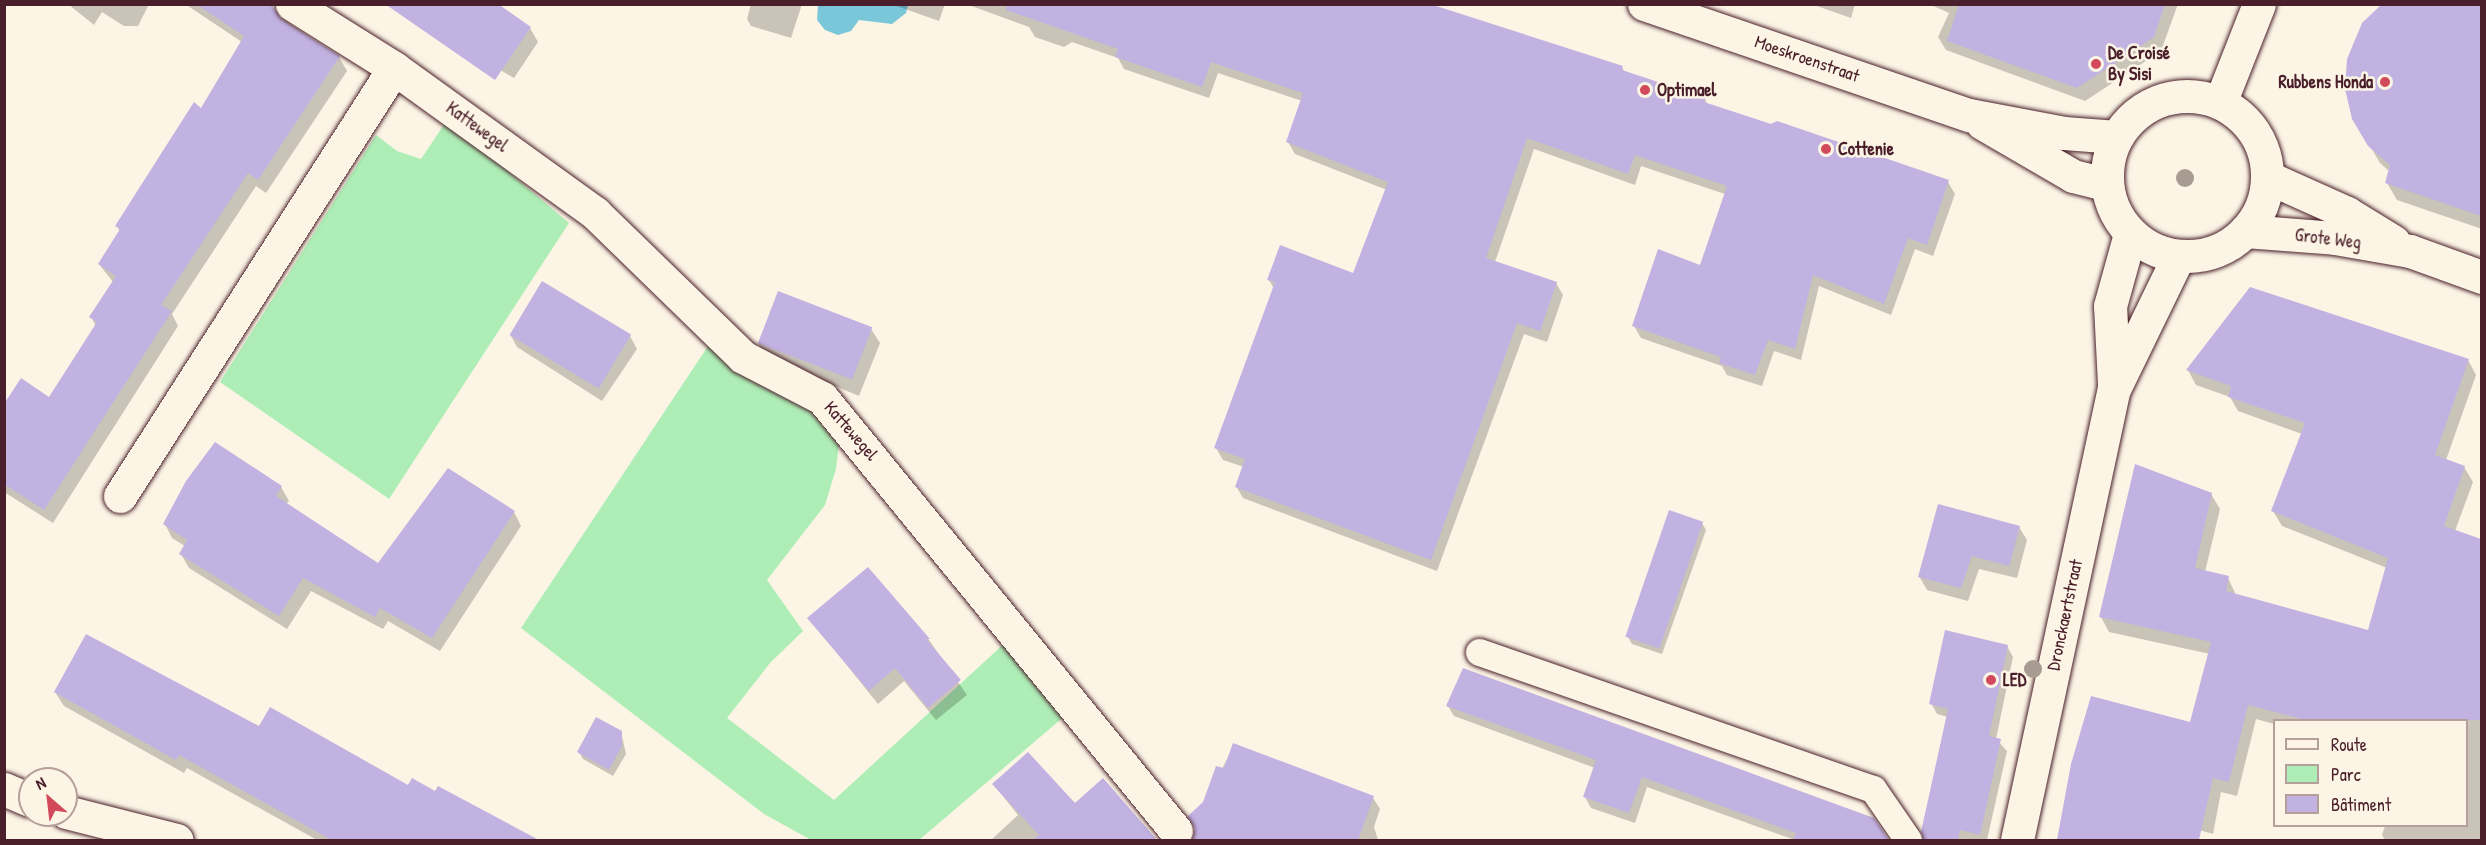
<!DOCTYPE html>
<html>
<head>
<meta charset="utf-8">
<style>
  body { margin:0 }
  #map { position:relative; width:2486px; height:845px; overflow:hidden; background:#fcf5e5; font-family:"Patrick Hand",sans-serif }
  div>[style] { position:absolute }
  .green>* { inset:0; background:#aeeeb6 }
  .water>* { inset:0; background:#7ac7da }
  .shadow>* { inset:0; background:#0003 }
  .building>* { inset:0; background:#c1b2e2; transform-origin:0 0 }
  .roads { filter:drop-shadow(0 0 2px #4a1f2b) drop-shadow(0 0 2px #4a1f2b) }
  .service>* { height:27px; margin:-13.5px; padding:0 13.5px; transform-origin:13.5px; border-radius:13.5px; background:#fcf5e5 }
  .minor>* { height:33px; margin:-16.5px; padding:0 16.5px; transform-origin:16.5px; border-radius:16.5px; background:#fcf5e5 }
  .secondary>* { height:33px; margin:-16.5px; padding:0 16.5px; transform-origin:16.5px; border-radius:16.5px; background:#fcf5e5 }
  .secondary>.ring { margin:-16.5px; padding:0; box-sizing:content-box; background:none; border:33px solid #fcf5e5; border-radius:50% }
  .trees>* { width:18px; height:18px; margin:-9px; border-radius:50%; background:#a89c92 }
  .dots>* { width:16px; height:16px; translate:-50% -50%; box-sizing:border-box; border:3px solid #fcf5e5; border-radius:50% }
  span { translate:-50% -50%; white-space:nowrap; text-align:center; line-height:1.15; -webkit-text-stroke:5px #fcf5e5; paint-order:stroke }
  .poi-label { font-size:18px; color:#4a1f2b; font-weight:700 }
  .left { translate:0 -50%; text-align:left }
  .right { translate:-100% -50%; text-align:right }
  .street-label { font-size:18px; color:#4a1f2b }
  .frame { position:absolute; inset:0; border:6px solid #4a1f2b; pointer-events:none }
  .legend { position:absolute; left:2273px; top:719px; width:195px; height:108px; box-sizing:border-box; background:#fcf5e5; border:2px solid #b59f9b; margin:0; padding:8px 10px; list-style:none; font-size:18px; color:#4a1f2b }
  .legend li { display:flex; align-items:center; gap:12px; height:30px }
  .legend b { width:30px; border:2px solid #b59f9b }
  .north { position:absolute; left:18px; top:767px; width:60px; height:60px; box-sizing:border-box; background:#fcf5e5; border:2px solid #b59f9b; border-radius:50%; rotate:332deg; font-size:16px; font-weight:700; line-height:24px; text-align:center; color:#4a1f2b }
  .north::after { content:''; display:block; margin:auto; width:21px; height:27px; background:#d1495b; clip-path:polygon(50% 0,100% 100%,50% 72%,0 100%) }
</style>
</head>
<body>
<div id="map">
  <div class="green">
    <div style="clip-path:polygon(447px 120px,569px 223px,389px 499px,220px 382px,376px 135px,397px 151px,421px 159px)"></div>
    <div style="clip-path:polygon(708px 346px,815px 411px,840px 434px,836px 469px,825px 505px,767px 580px,803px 631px,770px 663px,727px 718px,834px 800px,1007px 641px,1066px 715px,919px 840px,811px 840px,764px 814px,521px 628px)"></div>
  </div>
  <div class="water">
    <div style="clip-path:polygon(818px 5px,908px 4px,908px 5px,906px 13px,892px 24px,859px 20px,851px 31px,838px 35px,825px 30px,817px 20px)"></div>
  </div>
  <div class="shadow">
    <div style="clip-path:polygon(68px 4px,149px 4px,138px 26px,124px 26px,102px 12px,94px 25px)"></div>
    <div style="clip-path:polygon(185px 4px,261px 4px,339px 57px,347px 71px,266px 193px,256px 186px,172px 314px,178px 326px,53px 523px,4px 492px,4px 406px,49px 399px,96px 326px,91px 317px,113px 282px,99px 264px,120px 232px,117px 226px,201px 110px,242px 42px)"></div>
    <div style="clip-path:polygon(751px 4px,802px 4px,791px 38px,751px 26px,747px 19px)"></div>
    <div style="clip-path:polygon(891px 4px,945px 4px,939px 21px)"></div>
    <div style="clip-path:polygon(966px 4px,1427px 4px,1622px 67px,1625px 73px,1705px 99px,1707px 104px,1948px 182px,1955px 194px,1933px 256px,1915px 249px,1891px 315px,1819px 286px,1801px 360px,1774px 351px,1762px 386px,1727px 375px,1722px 366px,1641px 338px,1634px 326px,1700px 267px,1725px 194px,1641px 166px,1635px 185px,1534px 149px,1495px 262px,1556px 283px,1563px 295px,1547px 342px,1524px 334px,1437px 571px,1243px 498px,1236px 486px,1244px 467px,1223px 460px,1216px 448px,1274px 289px,1269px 280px,1354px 275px,1387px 190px,1295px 154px,1288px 142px,1302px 101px,1218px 73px,1209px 98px,1124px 69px,1118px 58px,1072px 42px,1064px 47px,1035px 37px,1029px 27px)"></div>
    <div style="clip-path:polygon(1811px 4px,1855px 4px,1851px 18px)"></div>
    <div style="clip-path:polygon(1929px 4px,2178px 4px,2161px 51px,2085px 101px,1946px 50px,1938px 37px,1949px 13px)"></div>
    <div style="clip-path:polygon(2384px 4px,2482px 4px,2482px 229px,2397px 200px,2387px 183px,2390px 172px,2380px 163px,2354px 119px)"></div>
    <div style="clip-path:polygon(530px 28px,538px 42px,514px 78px,469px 52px)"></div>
    <div style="clip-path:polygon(871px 329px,880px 343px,859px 396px,766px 357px,758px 343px)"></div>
    <div style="clip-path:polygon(510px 334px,630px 336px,637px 349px,602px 401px,517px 347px)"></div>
    <div style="clip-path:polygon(2468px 360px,2476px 375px,2446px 460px,2464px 467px,2473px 482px,2455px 531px,2482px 540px,2482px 840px,2385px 840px,2382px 835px,2385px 826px,2466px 826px,2466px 720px,2274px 720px,2274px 724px,2256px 719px,2237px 796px,2221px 792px,2213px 834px,2176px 823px,2172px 840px,2057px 840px,2092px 698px,2192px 724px,2210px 654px,2109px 632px,2101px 617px,2211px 494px,2220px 509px,2205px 572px,2228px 578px,2236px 595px,2369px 631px,2387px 568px,2282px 526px,2273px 511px,2302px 434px,2238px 411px,2230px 397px,2196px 385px,2188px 370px)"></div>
    <div style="clip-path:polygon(216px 444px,281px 487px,289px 501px,286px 504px,378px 565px,514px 512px,521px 526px,440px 651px,388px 621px,383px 629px,311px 591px,287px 629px,189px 568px,181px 554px,185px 546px,172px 538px,165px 524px)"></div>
    <div style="clip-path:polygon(1702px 523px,1706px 530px,1662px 654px,1632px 644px,1628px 637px)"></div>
    <div style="clip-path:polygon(2019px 527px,2027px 540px,2017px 578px,1979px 569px,1968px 601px,1927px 590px,1919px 576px)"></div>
    <div style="clip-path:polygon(868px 569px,929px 640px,967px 695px,936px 720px,904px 681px,878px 704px,809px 618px)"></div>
    <div style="clip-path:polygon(2007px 646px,2013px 657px,1996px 739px,2007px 751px,1987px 840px,1923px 840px,1948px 717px,1937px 714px,1931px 703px)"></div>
    <div style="clip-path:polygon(55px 692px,259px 728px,526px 836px,529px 840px,343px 840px,332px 834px,329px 840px,317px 840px,187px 768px,184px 773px,64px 706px)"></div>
    <div style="clip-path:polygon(1448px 706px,1873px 820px,1887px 840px,1795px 840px,1647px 787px,1635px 823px,1591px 808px,1585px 797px,1595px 768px,1454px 716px)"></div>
    <div style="clip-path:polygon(621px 732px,626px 754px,613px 776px,583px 759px,579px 752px)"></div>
    <div style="clip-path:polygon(1234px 745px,1373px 798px,1380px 809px,1374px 827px,1378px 840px,1193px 840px,1205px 803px)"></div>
    <div style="clip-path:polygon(1103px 780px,1155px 840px,991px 840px,1018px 815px,994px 785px,1075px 805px)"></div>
  </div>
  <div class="building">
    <div style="clip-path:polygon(196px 4px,271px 4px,282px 20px,340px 56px,258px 180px,248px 173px,161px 305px,172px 311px,44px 510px,4px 484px,4px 404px,21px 378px,49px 397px,97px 322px,89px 317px,116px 276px,98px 264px,120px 229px,115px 226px,194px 102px,201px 108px,244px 36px)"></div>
    <div style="clip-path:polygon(385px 4px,498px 4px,531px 27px,495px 80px)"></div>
    <div style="clip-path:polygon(1007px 4px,1430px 4px,1623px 66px,1622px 70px,1706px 98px,1704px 102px,1771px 124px,1777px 121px,1949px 180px,1927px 245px,1908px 238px,1884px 304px,1813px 275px,1795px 349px,1768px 340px,1755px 375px,1719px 363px,1721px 357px,1632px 326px,1658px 249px,1700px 265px,1727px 186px,1635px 155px,1628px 174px,1527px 138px,1486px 258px,1557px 282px,1540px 331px,1517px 323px,1431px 560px,1235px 487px,1245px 459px,1214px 448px,1275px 282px,1267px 280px,1280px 245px,1353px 273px,1388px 182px,1286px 142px,1303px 93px,1211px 62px,1202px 87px,1115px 57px,1118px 49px,1006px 10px)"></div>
    <div style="clip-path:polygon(1959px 4px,2165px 4px,2154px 37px,2077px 88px,1947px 41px)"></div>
    <div style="clip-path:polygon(2382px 4px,2481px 4px,2481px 216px,2385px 183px,2390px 165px,2368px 146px,2352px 119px,2345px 89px,2347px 59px,2362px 23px)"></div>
    <div style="left:542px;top:281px;width:104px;height:63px;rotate:31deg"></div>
    <div style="clip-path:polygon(2250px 287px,2469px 359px,2435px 455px,2465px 466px,2444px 526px,2481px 539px,2481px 720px,2306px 720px,2248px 705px,2229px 782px,2213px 778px,2199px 840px,2057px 840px,2071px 764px,2091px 696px,2190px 722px,2211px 642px,2099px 617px,2135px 464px,2212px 493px,2195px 568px,2229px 576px,2226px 591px,2368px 630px,2388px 558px,2271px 511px,2305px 423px,2228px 397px,2231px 386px,2186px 370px)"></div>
    <div style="left:778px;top:291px;width:101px;height:56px;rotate:21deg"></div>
    <div style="clip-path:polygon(215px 442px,282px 486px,276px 496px,378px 563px,448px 468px,515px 511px,432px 638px,380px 608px,375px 617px,303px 578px,279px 616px,179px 554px,187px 540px,163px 524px,186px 481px)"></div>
    <div style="clip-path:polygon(1938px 504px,2020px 526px,2009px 566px,1972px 556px,1961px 588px,1918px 577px)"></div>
    <div style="left:1669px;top:510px;width:36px;height:134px;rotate:19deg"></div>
    <div style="clip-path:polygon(868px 567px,930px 639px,926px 639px,961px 680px,928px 708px,895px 668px,869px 691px,807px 618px)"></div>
    <div style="clip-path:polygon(1945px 630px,2008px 645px,1989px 736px,2001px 739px,1980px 835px,1960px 830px,1958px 840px,1923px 840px,1921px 832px,1948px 709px,1929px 704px)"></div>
    <div style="clip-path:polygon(86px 634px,259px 726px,270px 707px,408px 785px,412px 778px,435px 791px,438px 786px,539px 840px,332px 840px,179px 755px,176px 760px,54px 692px)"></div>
    <div style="clip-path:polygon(1463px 668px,1874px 818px,1889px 840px,1793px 840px,1796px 833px,1642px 777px,1629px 813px,1583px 797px,1596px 760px,1446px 706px)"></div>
    <div style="clip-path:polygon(596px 717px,622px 731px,622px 746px,609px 770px,577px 752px)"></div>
    <div style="clip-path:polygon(1233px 743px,1374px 796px,1358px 840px,1192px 840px,1195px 829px,1188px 816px,1203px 802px,1216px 766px,1224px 768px)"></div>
    <div style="clip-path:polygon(1028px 752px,1075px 803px,1103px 778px,1157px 840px,1033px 840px,1039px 835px,992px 784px)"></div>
  </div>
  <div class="roads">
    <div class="service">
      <div style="left:1479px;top:652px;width:417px;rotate:19.2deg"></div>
      <div style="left:1873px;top:789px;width:62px;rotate:55.5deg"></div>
    </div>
    <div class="minor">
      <div style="left:292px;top:4px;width:120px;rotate:32.1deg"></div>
      <div style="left:394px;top:68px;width:248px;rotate:35.8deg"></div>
      <div style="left:595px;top:213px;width:206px;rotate:44.2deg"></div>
      <div style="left:743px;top:357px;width:89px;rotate:27.4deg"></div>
      <div style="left:822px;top:398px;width:559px;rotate:50.73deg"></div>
      <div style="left:120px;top:496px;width:508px;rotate:-57.37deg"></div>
      <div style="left:4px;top:789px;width:28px;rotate:23deg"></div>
      <div style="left:66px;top:812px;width:114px;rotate:14.2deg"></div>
    </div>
    <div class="secondary">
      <div style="left:1644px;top:4px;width:343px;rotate:18.9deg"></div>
      <div style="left:1969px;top:115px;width:97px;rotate:10.7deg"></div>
      <div style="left:2064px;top:133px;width:53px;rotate:4.3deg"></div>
      <div class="ring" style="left:2107px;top:96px;width:127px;height:127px"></div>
      <div style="left:2220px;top:103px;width:106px;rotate:-68.5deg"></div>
      <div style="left:1982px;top:123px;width:105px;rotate:30.2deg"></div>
      <div style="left:2073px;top:176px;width:34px;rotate:14deg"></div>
      <div style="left:2267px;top:177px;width:88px;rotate:24.2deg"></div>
      <div style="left:2347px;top:213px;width:55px;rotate:31.7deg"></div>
      <div style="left:2245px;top:231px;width:90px;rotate:4.4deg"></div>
      <div style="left:2335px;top:238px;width:76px;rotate:9.8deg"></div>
      <div style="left:2410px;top:251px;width:77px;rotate:19.9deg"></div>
      <div style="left:2114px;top:384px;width:78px;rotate:-92.9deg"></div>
      <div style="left:2110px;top:306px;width:75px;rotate:-74.5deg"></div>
      <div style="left:2017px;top:840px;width:461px;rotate:-77.9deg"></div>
      <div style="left:2114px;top:389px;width:147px;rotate:-64.1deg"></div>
    </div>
  </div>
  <div class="trees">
    <div style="left:2185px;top:178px"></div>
    <div style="left:2033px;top:669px"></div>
  </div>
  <div class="dots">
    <div style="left:2096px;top:64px;background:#d1495b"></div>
    <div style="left:2385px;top:82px;background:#d1495b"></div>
    <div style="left:1645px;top:90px;background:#d1495b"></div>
    <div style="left:1826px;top:149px;background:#d1495b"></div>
    <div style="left:1991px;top:680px;background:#d1495b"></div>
  </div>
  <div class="poi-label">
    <span class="left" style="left:2108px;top:64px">De Croisé<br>By Sisi</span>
    <span class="right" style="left:2373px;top:82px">Rubbens Honda</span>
    <span class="left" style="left:1657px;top:90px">Optimael</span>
    <span class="left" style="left:1838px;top:149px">Cottenie</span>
    <span class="left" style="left:2003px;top:680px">LED</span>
  </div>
  <div class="street-label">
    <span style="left:1807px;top:59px;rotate:19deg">Moeskroenstraat</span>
    <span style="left:477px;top:127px;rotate:36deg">Kattewegel</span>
    <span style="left:2328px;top:239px;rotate:7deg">Grote Weg</span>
    <span style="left:851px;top:431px;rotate:49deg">Kattewegel</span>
    <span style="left:2065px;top:615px;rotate:-78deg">Dronckaertstraat</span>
  </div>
  <div class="frame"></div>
  <ul class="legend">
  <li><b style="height:8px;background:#fcf5e5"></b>Route</li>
  <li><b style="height:16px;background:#aeeeb6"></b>Parc</li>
  <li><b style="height:16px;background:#c1b2e2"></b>Bâtiment</li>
  </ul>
  <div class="north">N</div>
</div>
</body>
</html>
